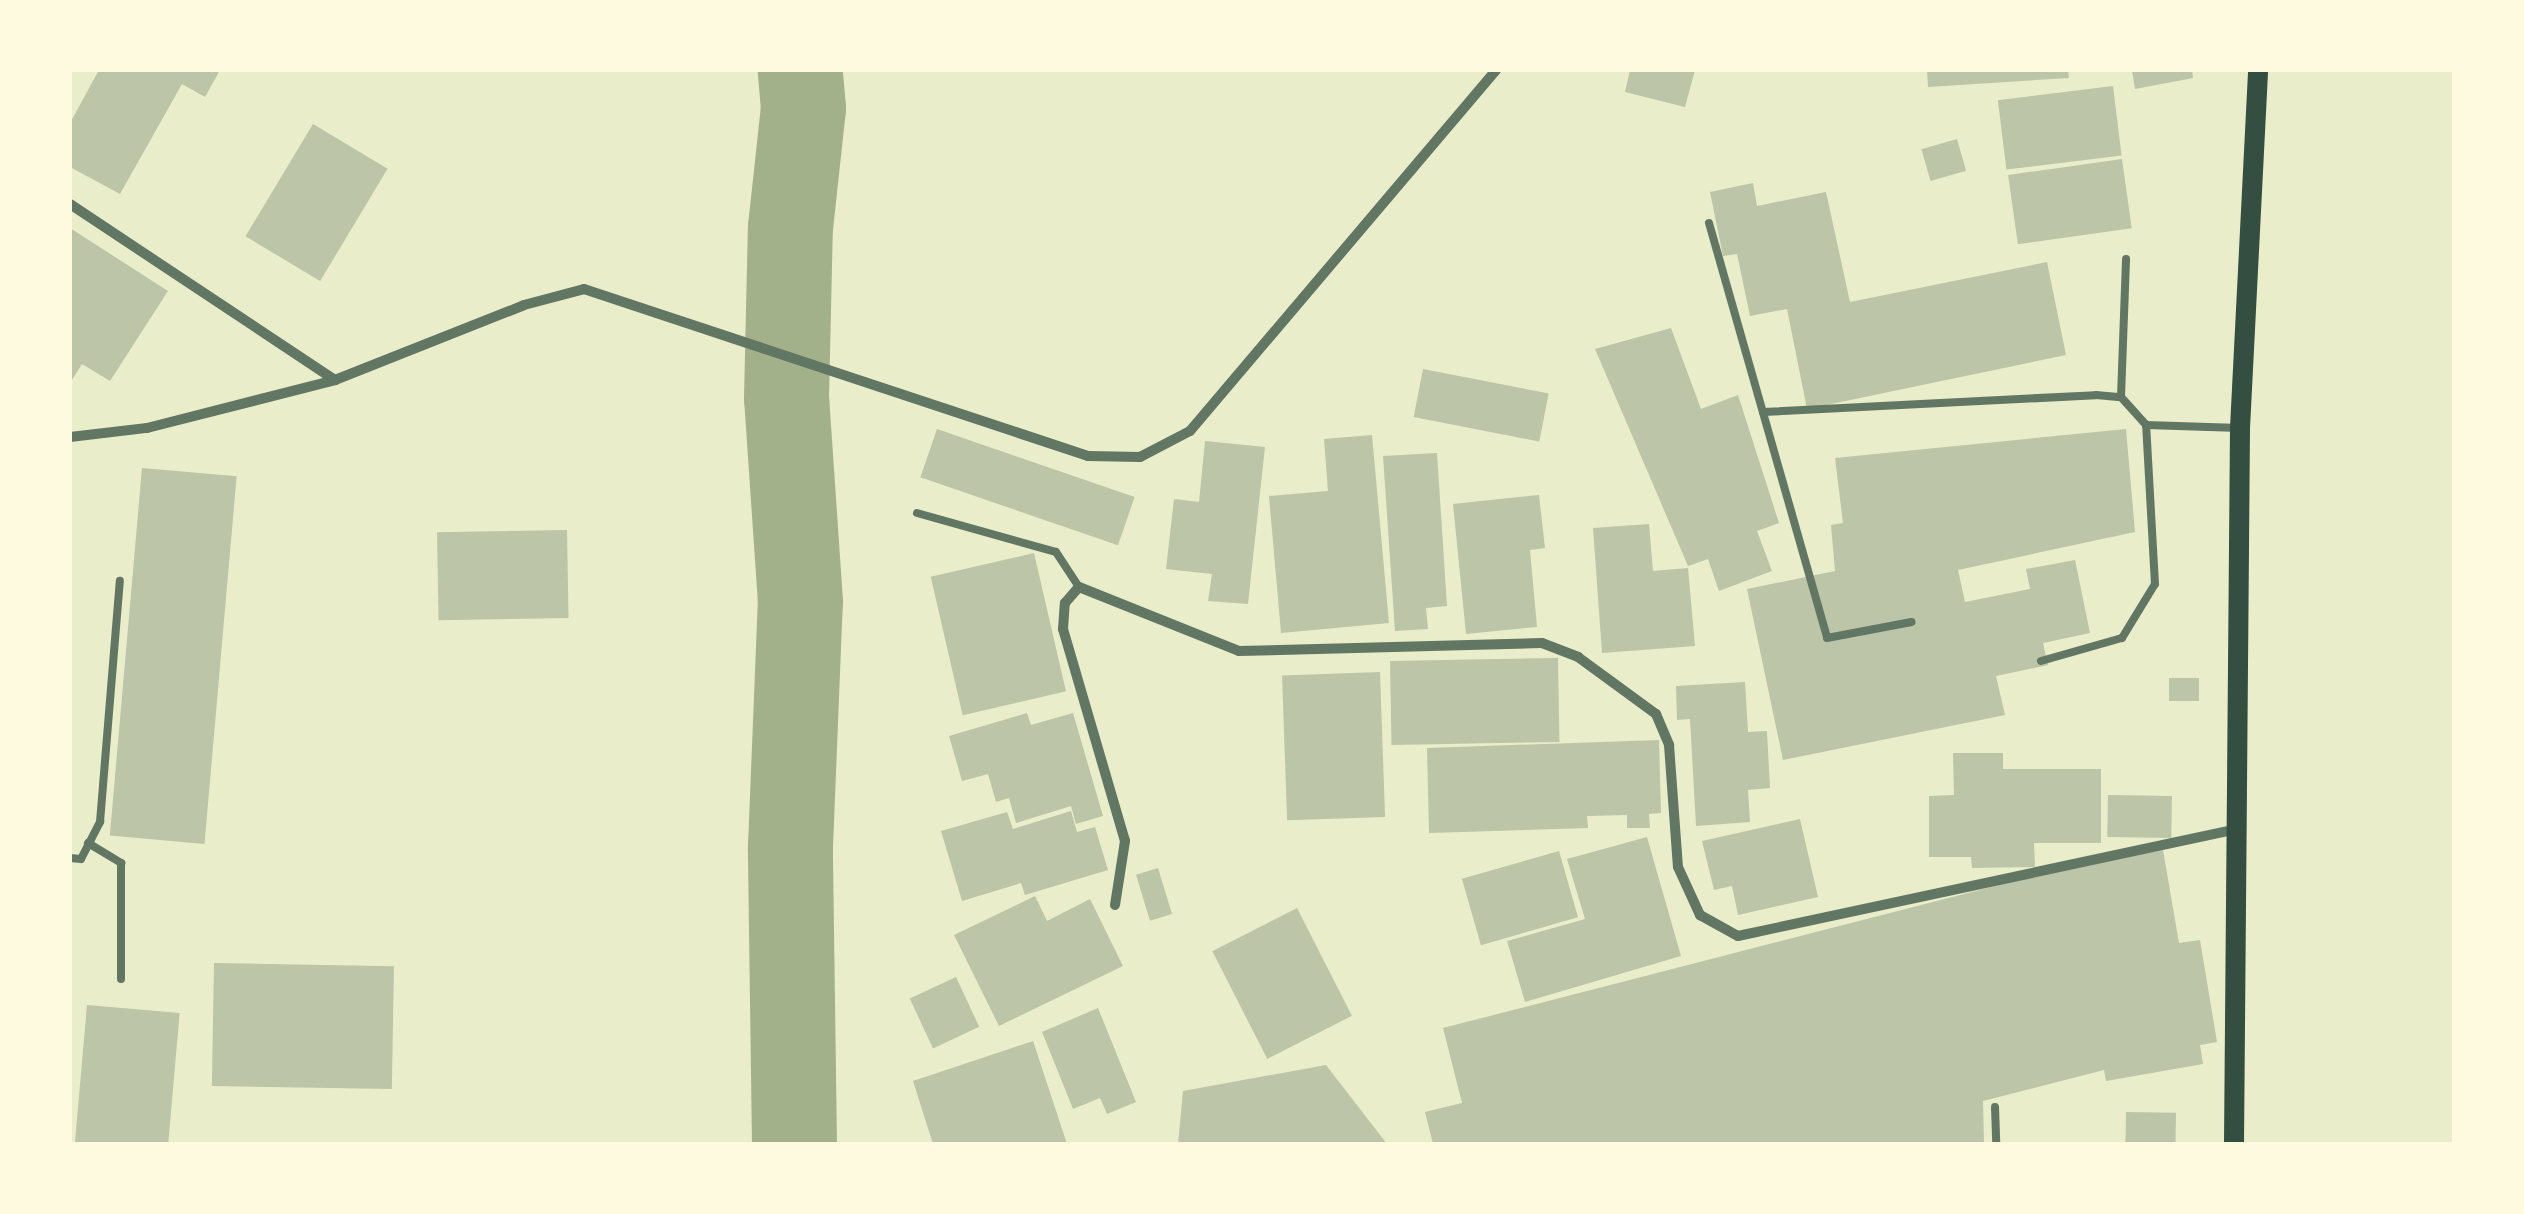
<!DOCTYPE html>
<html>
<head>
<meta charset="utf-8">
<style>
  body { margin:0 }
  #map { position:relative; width:2524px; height:1214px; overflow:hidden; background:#e9edc9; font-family:"Fira Sans Condensed",sans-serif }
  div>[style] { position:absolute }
  .river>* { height:85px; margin:-42.5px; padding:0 42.5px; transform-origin:42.5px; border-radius:42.5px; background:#a3b18a }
  .building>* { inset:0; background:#bcc5a7; transform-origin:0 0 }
  .service>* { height:8px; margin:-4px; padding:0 4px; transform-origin:4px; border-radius:4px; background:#617663 }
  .minor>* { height:10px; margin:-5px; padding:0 5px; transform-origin:5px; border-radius:5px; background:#617663 }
  .secondary>* { height:20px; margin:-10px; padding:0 10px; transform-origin:10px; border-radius:10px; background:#344e41 }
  span { translate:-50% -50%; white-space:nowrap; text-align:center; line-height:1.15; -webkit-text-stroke:8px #fefae0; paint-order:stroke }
  .frame { position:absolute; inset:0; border:72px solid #fefae0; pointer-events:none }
</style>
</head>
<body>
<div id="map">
  <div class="river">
    <div style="left:794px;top:1144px;width:298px;rotate:-90.8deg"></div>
    <div style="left:790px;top:846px;width:244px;rotate:-87.7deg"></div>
    <div style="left:800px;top:602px;width:204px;rotate:-93.9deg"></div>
    <div style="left:786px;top:398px;width:171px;rotate:-88.7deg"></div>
    <div style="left:790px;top:227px;width:120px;rotate:-83.8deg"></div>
    <div style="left:803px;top:108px;width:38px;rotate:-95deg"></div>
  </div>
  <div class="building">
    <div style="clip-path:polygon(99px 70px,220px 70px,205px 97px,182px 84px,120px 194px,70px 167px,70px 123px)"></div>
    <div style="clip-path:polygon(1630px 70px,1695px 70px,1685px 107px,1625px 92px)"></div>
    <div style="clip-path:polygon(1927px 70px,2068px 70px,2069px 78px,1928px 87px)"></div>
    <div style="clip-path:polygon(2132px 70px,2192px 70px,2193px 78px,2135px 89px)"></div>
    <div style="left:2113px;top:86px;width:70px;height:116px;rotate:83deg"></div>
    <div style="left:313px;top:124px;width:87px;height:131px;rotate:31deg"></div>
    <div style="left:1957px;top:139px;width:33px;height:37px;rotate:74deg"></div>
    <div style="left:2122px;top:159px;width:70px;height:115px;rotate:82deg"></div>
    <div style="clip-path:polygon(1753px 183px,1757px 206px,1826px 192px,1850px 302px,2047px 262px,2066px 355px,1807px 409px,1787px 309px,1750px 316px,1737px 254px,1723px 256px,1710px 192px)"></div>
    <div style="clip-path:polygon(70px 228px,168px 291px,110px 381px,82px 364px,70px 383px)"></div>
    <div style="clip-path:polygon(1671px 328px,1701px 409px,1738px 395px,1779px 523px,1757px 531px,1772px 571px,1719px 591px,1708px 559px,1688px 566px,1595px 349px)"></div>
    <div style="left:1423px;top:369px;width:128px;height:49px;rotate:11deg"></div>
    <div style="left:937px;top:429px;width:209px;height:51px;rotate:19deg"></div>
    <div style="clip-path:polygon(2126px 429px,2135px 532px,1958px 570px,1965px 602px,2030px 589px,2026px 569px,2075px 560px,2090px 633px,2043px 643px,2048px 665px,1996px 676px,2005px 715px,1783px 760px,1747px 589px,1835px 571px,1831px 525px,1843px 523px,1835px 458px)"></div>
    <div style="clip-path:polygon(1372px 435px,1389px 623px,1281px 633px,1269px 496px,1328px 491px,1324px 439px)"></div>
    <div style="clip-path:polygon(1205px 441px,1265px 447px,1248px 604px,1208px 601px,1212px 574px,1166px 569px,1174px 499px,1199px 502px)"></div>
    <div style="clip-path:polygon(1437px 453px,1447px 606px,1426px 608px,1428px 629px,1395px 631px,1383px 456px)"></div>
    <div style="left:142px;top:468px;width:95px;height:369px;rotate:5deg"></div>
    <div style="clip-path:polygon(1539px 495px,1545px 548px,1530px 550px,1537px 627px,1466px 634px,1453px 504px)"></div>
    <div style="clip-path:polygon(1649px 524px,1653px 571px,1688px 568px,1695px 646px,1602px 653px,1593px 528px)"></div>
    <div style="left:567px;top:530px;width:88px;height:130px;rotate:89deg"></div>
    <div style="left:1034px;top:553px;width:142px;height:106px;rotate:77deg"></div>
    <div style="left:1558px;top:658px;width:84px;height:168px;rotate:89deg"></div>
    <div style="left:1380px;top:672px;width:145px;height:98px;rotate:88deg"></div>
    <div style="left:2169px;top:678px;width:30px;height:23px"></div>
    <div style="clip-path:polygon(1745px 682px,1748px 732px,1767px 731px,1770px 788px,1748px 790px,1750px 822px,1696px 826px,1690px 719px,1677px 720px,1676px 686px)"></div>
    <div style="clip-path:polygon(1027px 713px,1031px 725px,1073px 713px,1103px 816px,1076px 824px,1071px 806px,1016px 823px,1009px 798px,996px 802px,988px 774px,962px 781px,949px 736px)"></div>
    <div style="clip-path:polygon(1659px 740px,1661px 813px,1649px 814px,1650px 828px,1627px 828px,1627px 815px,1587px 816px,1588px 828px,1429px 833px,1427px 748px)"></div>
    <div style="clip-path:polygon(1953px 753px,2003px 753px,2003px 769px,2101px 769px,2101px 843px,2034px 843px,2035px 867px,1972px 868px,1971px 857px,1929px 857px,1929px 796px,1954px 795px)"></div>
    <div style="left:2108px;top:795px;width:64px;height:42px;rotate:1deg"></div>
    <div style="clip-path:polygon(1071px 811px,1077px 832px,1095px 827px,1108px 870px,1025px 895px,1021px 883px,962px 901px,941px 831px,1007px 812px,1013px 829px)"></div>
    <div style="clip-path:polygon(1800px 819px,1818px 897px,1738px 915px,1732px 886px,1714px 890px,1702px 841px)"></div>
    <div style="clip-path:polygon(1647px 837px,1681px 956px,1525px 1002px,1507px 941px,1585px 919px,1567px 859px)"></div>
    <div style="clip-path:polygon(2163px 850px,2179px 943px,2200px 940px,2217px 1042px,2200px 1045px,2203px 1064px,2106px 1081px,2104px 1070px,1983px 1101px,1984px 1144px,1433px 1144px,1425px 1112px,1462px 1103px,1443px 1028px,2069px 867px)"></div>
    <div style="left:1559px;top:851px;width:69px;height:101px;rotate:74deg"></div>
    <div style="left:1158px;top:868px;width:48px;height:23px;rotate:73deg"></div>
    <div style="clip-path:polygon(1035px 896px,1047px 921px,1090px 899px,1123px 966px,999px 1026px,954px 935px)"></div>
    <div style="left:1297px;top:908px;width:121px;height:95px;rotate:63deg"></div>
    <div style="left:214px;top:963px;width:180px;height:123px;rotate:1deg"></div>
    <div style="left:956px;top:977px;width:55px;height:51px;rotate:65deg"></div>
    <div style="left:87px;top:1005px;width:93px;height:139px;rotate:5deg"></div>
    <div style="clip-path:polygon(1098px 1008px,1136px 1102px,1107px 1114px,1100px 1098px,1073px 1109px,1042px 1032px)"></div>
    <div style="clip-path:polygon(1033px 1041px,1067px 1144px,933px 1144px,913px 1081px)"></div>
    <div style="clip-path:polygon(1326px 1065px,1387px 1144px,1178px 1144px,1183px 1091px)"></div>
    <div style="left:2126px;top:1112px;width:50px;height:32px;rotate:1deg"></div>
  </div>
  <div class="service">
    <div style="left:1709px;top:223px;width:431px;rotate:74.1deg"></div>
    <div style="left:1827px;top:638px;width:86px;rotate:-10.7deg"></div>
    <div style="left:2121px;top:397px;width:138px;rotate:-87.9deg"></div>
    <div style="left:1763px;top:412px;width:333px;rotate:-2.9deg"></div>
    <div style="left:2096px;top:395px;width:25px;rotate:5deg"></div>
    <div style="left:2121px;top:397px;width:38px;rotate:48deg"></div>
    <div style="left:2146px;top:425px;width:94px;rotate:1.8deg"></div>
    <div style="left:917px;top:513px;width:144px;rotate:15.7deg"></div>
    <div style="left:1056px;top:552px;width:42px;rotate:56.7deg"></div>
    <div style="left:2041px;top:661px;width:84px;rotate:-15.9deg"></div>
    <div style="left:2122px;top:638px;width:63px;rotate:-58.6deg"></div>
    <div style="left:2155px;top:584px;width:159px;rotate:-93.2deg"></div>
    <div style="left:88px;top:843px;width:39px;rotate:31deg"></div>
    <div style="left:121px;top:863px;width:116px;rotate:90deg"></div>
    <div style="left:70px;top:858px;width:11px;rotate:5deg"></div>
    <div style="left:81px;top:859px;width:42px;rotate:-62.8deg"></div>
    <div style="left:100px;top:822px;width:242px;rotate:-85.3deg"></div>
    <div style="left:1995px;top:1107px;width:37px;rotate:88deg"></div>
  </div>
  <div class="minor">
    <div style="left:70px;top:204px;width:318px;rotate:33.6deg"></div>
    <div style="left:70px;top:437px;width:78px;rotate:-6.7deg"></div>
    <div style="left:147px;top:428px;width:194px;rotate:-14.3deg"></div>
    <div style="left:335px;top:380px;width:203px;rotate:-21.6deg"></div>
    <div style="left:524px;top:305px;width:62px;rotate:-14.9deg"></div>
    <div style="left:584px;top:289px;width:531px;rotate:18.33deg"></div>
    <div style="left:1088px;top:456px;width:52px;rotate:1.1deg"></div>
    <div style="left:1140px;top:457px;width:56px;rotate:-27.5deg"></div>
    <div style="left:1190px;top:431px;width:473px;rotate:-49.7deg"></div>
    <div style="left:1115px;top:905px;width:65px;rotate:-81.1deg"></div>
    <div style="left:1125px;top:841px;width:221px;rotate:-106.3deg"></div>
    <div style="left:1063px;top:629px;width:26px;rotate:-86deg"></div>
    <div style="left:1065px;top:603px;width:21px;rotate:-49deg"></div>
    <div style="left:1079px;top:587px;width:172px;rotate:21.8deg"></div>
    <div style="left:1239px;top:651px;width:303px;rotate:-1.5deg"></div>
    <div style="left:1542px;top:643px;width:39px;rotate:21deg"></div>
    <div style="left:1578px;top:657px;width:97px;rotate:36.2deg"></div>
    <div style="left:1656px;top:714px;width:34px;rotate:67deg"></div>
    <div style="left:1669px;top:745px;width:122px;rotate:85.8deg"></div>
    <div style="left:1678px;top:867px;width:53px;rotate:65.4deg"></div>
    <div style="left:1700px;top:915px;width:43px;rotate:28.9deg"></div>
    <div style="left:1738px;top:936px;width:510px;rotate:-12.1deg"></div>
  </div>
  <div class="secondary">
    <div style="left:2234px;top:1144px;width:716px;rotate:-89.52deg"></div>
    <div style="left:2240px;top:428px;width:358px;rotate:-87.1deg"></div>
  </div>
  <div class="frame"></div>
</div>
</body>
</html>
